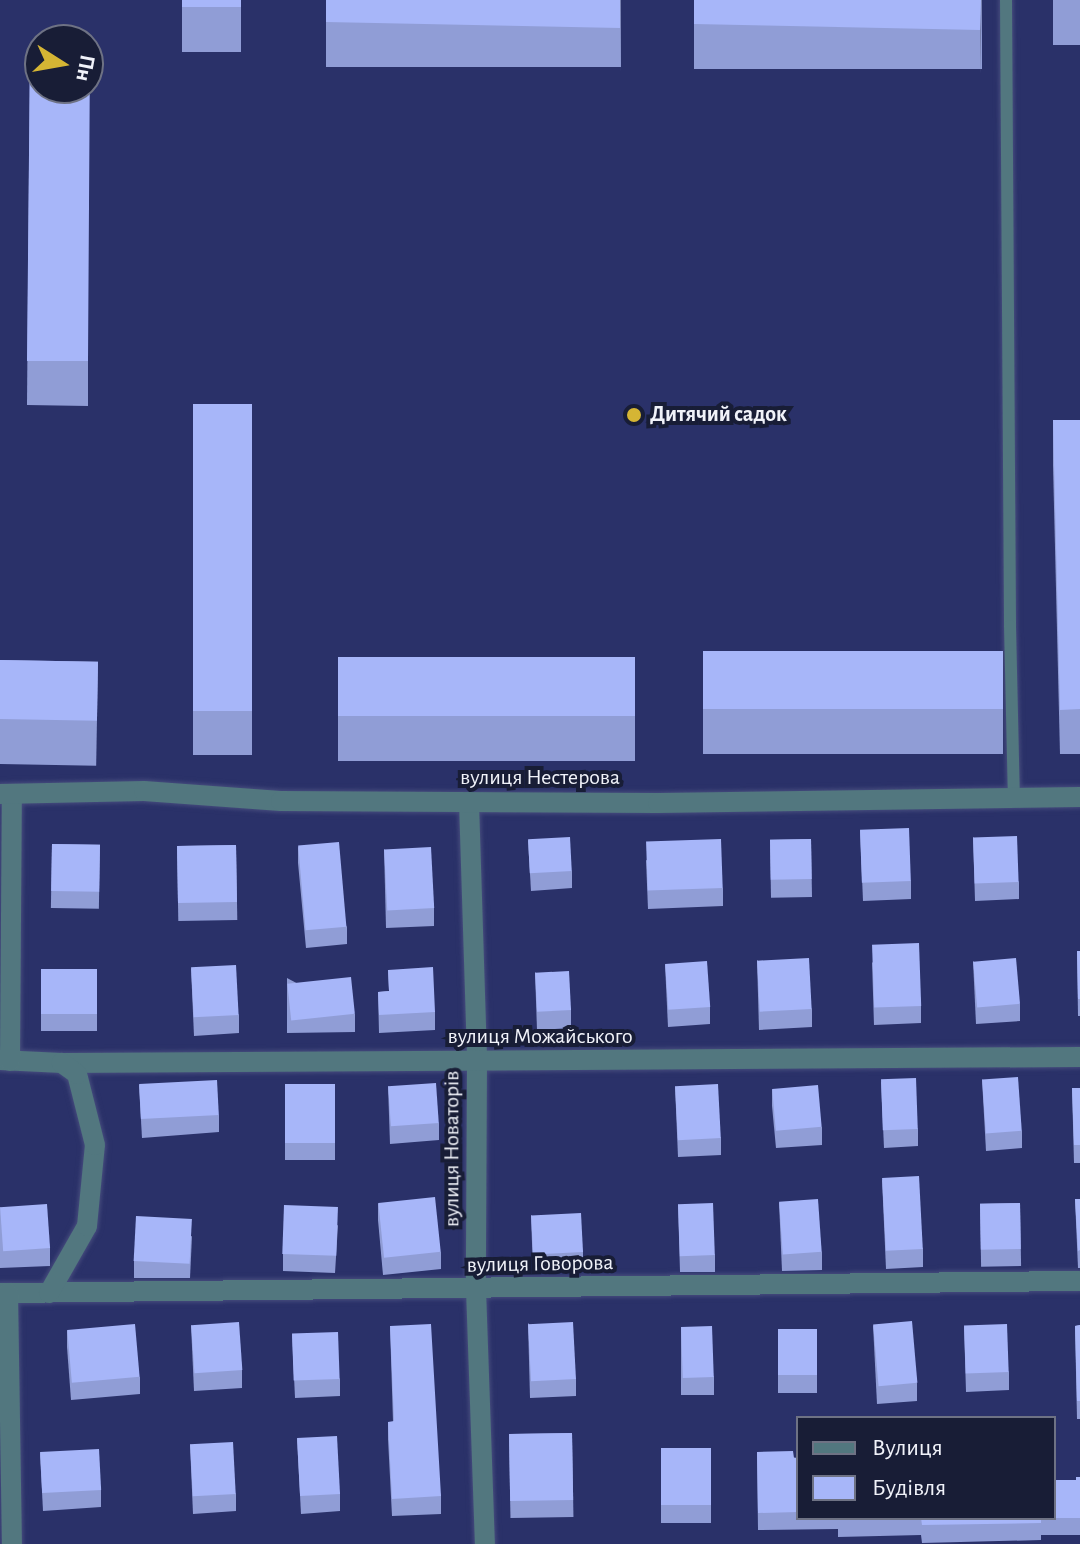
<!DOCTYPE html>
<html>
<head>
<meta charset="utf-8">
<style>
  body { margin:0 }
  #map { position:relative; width:1080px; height:1544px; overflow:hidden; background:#2a3169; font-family:"Alegreya Sans",sans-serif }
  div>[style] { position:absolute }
  .roads { filter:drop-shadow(0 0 2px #464c7d) drop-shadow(0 0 2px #464c7d) }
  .service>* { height:12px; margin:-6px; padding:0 6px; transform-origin:6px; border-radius:6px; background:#52777f }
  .minor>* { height:20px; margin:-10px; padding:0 10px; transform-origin:10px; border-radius:10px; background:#52777f }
  .tertiary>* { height:20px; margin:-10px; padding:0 10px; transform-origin:10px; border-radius:10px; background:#52777f }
  .wall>* { inset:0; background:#909dd6; transform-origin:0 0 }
  .shaded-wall>* { inset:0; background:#757fae }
  .building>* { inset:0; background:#a7b6f9; transform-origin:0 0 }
  .dots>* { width:22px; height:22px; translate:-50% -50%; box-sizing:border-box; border:4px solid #181d36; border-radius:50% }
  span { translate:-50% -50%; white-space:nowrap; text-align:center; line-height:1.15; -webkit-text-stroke:8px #181d36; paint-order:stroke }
  .poi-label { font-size:22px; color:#f0f2f9; font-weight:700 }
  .left { translate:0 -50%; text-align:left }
  .street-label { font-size:22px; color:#f0f2f9 }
  .legend { position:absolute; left:796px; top:1416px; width:260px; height:104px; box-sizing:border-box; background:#181d36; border:2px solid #6e7284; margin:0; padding:10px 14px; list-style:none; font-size:24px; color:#f0f2f9 }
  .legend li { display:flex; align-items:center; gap:16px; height:40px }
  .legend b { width:40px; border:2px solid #6e7284 }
  .north { position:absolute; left:24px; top:24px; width:80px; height:80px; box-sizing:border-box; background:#181d36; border:2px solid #6e7284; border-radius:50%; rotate:101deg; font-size:22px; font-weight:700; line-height:32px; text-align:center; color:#f0f2f9 }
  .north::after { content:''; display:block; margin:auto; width:28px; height:36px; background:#d5b534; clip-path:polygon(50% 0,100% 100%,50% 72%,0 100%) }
</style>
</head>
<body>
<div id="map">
  <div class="roads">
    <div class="service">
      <div style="left:1006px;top:0;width:626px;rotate:89.63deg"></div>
      <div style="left:1010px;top:626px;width:171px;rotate:88.7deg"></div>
    </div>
    <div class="minor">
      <div style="left:469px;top:802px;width:259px;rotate:88.2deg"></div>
      <div style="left:477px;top:1061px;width:228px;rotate:90.3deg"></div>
      <div style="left:476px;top:1289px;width:255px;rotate:88deg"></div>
      <div style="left:0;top:1060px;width:62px;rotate:2.8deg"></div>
      <div style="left:62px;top:1063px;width:1018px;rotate:-0.34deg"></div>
      <div style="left:10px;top:1061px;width:267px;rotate:-89.6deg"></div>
      <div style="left:0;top:1293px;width:1080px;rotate:-0.64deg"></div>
      <div style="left:8px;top:1293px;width:251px;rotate:89.1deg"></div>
      <div style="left:49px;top:1293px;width:77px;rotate:-60.4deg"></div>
      <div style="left:87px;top:1226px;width:81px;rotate:-84.4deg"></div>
      <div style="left:95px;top:1145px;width:73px;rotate:-104.2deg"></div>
      <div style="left:77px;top:1074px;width:19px;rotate:-144deg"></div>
    </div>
    <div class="tertiary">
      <div style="left:0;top:794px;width:144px;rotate:-1.2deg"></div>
      <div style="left:144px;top:791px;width:137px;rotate:4.2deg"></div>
      <div style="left:281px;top:801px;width:377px;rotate:0.3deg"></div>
      <div style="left:658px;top:803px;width:422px;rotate:-0.8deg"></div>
    </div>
  </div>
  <div class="wall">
    <div style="left:182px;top:0;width:59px;height:52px"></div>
    <div style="left:326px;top:0;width:295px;height:67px"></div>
    <div style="left:694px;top:0;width:288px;height:69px"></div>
    <div style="left:1053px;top:0;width:27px;height:45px"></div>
    <div style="clip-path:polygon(30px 49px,88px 88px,88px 406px,27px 405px)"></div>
    <div style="left:252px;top:404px;width:351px;height:59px;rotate:90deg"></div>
    <div style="clip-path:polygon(1053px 420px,1080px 420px,1080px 754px,1060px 754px,1053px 465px)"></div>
    <div style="left:703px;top:651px;width:300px;height:103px"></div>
    <div style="left:338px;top:657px;width:297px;height:104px"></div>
    <div style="left:0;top:660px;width:98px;height:104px;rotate:1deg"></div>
    <div style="clip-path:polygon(860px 830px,911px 881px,911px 899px,863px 901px)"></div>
    <div style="clip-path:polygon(973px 837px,1019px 882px,1019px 899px,975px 901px)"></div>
    <div style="left:811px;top:839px;width:58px;height:41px;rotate:89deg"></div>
    <div style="clip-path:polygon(528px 840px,572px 871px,572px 888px,531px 891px)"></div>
    <div style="left:52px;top:844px;width:48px;height:64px;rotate:1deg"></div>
    <div style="left:236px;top:845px;width:75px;height:59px;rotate:89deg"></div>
    <div style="clip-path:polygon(298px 846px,347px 927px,347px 944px,306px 948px,298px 863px)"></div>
    <div style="clip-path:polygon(384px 849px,434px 908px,434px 926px,386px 928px)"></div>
    <div style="clip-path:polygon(646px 860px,723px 888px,723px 906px,648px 909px)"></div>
    <div style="clip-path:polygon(1077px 951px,1080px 951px,1080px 1016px,1078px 1016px)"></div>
    <div style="clip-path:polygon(757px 960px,812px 1009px,812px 1027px,759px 1030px)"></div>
    <div style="clip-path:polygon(973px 961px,1020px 1004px,1020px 1021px,976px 1024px)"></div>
    <div style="clip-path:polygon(872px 962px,921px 1006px,921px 1023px,874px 1025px)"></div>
    <div style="clip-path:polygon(665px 964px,710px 1007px,710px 1024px,668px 1027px)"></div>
    <div style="clip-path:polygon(191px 968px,239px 1015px,239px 1033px,194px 1036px)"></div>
    <div style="left:41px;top:969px;width:56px;height:62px"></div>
    <div style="clip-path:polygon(388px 970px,435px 1012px,435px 1030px,379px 1033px,378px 992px,389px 991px)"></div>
    <div style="clip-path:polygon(535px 972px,571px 1010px,571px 1028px,537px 1030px)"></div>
    <div style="clip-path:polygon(287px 978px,355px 1014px,355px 1032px,287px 1033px)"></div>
    <div style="clip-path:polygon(982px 1079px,1022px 1131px,1022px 1148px,986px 1151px)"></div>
    <div style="clip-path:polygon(881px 1081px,918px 1129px,918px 1146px,884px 1148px)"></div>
    <div style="left:285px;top:1084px;width:50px;height:76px"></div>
    <div style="clip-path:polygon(139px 1085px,219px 1115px,219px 1132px,142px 1138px)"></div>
    <div style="clip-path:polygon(388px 1086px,439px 1123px,439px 1140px,390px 1144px)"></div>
    <div style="clip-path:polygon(675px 1086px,721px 1138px,721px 1155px,678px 1157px)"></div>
    <div style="clip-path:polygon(1072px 1088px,1080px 1088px,1080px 1163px,1074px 1163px)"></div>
    <div style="clip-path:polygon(772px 1089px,822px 1127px,822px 1145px,776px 1148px,772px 1106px)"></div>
    <div style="clip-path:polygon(882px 1179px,923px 1249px,923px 1267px,886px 1269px)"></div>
    <div style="clip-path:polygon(1075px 1199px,1080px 1199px,1080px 1268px,1078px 1268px)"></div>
    <div style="clip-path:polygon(779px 1202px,822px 1252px,822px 1270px,782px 1271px)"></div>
    <div style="clip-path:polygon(378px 1203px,441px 1252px,441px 1269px,383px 1275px,378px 1220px)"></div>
    <div style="left:1020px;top:1203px;width:63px;height:40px;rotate:89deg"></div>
    <div style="clip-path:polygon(678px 1204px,715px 1255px,715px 1272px,680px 1272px)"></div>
    <div style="clip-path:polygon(0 1207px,50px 1248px,50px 1266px,0 1268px)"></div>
    <div style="clip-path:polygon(531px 1215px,583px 1252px,583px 1270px,533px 1272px)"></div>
    <div style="clip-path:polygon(338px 1225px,335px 1273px,283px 1271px,283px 1254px)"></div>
    <div style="clip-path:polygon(192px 1236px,190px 1278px,134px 1278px,134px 1261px)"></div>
    <div style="clip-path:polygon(528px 1323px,576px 1379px,576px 1396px,530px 1398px)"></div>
    <div style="clip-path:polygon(191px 1325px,242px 1370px,242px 1388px,194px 1391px)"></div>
    <div style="clip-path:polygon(873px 1325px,917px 1383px,917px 1401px,877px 1404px)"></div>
    <div style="clip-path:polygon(1080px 1325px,1080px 1419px,1077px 1419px,1075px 1326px)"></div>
    <div style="clip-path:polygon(390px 1326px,441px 1496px,441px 1514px,392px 1516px,388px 1439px,388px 1422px,393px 1422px)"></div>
    <div style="clip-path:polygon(964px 1326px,1009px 1372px,1009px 1390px,966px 1392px)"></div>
    <div style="clip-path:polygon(681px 1327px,714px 1377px,714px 1395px,681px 1395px)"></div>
    <div style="left:778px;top:1329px;width:39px;height:64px"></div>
    <div style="clip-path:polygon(67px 1330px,140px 1377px,140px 1394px,71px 1400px,67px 1347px)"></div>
    <div style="clip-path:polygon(292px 1334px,340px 1379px,340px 1396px,295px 1398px)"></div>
    <div style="left:572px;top:1433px;width:84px;height:63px;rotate:89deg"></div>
    <div style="clip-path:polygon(297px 1438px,340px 1494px,340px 1511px,301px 1514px)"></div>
    <div style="clip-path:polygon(190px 1444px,236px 1494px,236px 1511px,193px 1514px)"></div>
    <div style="left:661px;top:1448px;width:50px;height:75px"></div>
    <div style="clip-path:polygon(757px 1452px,798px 1458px,798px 1518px,1054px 1518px,1076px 1480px,1080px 1477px,1080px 1535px,1041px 1535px,1041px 1540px,922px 1543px,921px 1535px,838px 1537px,838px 1529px,758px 1530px)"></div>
    <div style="clip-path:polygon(40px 1453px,101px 1490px,101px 1507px,43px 1511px)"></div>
  </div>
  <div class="shaded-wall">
    <div style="clip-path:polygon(620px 0,621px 0,620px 73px)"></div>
    <div style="clip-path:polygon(981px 0,982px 0,980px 74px,980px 30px)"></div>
  </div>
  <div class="building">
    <div style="left:182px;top:0;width:59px;height:7px"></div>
    <div style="clip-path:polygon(326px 0,620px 0,620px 28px,326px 22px)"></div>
    <div style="clip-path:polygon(694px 0,981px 0,980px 30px,694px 24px)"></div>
    <div style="clip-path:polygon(30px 49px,40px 50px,40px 88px,88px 88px,88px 50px,90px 50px,88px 361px,27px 361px)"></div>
    <div style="left:252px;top:404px;width:307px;height:59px;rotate:90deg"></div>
    <div style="clip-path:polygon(1053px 420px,1080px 420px,1080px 709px,1060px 710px)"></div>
    <div style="left:703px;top:651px;width:300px;height:58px"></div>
    <div style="left:338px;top:657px;width:297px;height:59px"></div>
    <div style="left:0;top:660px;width:98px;height:59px;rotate:1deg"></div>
    <div style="left:909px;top:828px;width:53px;height:49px;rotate:88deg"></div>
    <div style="left:1017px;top:836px;width:46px;height:44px;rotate:88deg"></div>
    <div style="left:570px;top:837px;width:34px;height:42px;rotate:87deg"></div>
    <div style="left:721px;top:839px;width:49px;height:75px;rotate:88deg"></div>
    <div style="left:811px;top:839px;width:40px;height:41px;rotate:89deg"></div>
    <div style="left:339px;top:842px;width:85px;height:41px;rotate:85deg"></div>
    <div style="left:52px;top:844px;width:48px;height:47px;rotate:1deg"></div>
    <div style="left:236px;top:845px;width:57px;height:59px;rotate:89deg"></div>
    <div style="left:431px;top:847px;width:61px;height:47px;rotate:87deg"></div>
    <div style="left:919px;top:943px;width:63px;height:47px;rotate:88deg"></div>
    <div style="clip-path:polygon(1077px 951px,1080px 951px,1080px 999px,1078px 999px)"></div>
    <div style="left:809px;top:958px;width:51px;height:52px;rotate:87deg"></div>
    <div style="left:1016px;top:958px;width:46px;height:43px;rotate:85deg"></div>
    <div style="left:707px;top:961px;width:46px;height:42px;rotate:86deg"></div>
    <div style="left:236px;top:965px;width:50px;height:45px;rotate:87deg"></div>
    <div style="clip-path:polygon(433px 967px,435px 1012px,379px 1015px,378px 992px,389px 991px,388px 970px)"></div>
    <div style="left:41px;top:969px;width:56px;height:45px"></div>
    <div style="left:569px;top:971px;width:39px;height:34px;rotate:87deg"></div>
    <div style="left:351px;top:977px;width:37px;height:64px;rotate:84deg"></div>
    <div style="left:1018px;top:1077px;width:54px;height:36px;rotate:86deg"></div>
    <div style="left:916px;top:1078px;width:51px;height:35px;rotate:88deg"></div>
    <div style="left:217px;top:1080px;width:35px;height:78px;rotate:87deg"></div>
    <div style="left:436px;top:1083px;width:40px;height:48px;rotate:86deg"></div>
    <div style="left:285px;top:1084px;width:50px;height:59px"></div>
    <div style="left:718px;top:1084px;width:54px;height:43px;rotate:87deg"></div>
    <div style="left:818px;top:1085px;width:42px;height:46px;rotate:85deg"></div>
    <div style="clip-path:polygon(1072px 1088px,1080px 1088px,1080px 1145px,1074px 1145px)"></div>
    <div style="left:919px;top:1176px;width:73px;height:37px;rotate:87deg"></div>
    <div style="left:435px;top:1197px;width:55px;height:57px;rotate:84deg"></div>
    <div style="left:818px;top:1199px;width:53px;height:39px;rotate:86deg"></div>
    <div style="clip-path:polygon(1075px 1199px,1080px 1199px,1080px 1250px,1078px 1251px)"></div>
    <div style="left:713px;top:1203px;width:52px;height:35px;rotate:88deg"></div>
    <div style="left:1020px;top:1203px;width:46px;height:40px;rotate:89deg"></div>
    <div style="left:47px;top:1204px;width:44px;height:47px;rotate:86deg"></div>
    <div style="left:284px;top:1205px;width:54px;height:49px;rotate:2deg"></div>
    <div style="left:581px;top:1213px;width:39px;height:50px;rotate:87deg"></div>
    <div style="left:136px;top:1216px;width:56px;height:45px;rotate:3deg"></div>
    <div style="left:912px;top:1321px;width:62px;height:39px;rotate:85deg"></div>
    <div style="left:239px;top:1322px;width:48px;height:48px;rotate:86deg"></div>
    <div style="left:573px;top:1322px;width:57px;height:45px;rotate:87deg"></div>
    <div style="left:135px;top:1324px;width:53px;height:68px;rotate:85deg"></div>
    <div style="clip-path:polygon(431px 1324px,441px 1496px,392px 1499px,388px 1422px,394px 1421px,390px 1326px)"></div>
    <div style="left:1007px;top:1324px;width:48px;height:43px;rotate:88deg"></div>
    <div style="clip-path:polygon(1080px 1325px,1080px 1401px,1077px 1401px,1075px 1326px)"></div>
    <div style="left:712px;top:1326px;width:51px;height:31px;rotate:88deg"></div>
    <div style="left:778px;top:1329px;width:39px;height:46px"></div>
    <div style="left:338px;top:1332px;width:47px;height:46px;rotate:88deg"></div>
    <div style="left:572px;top:1433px;width:67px;height:63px;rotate:89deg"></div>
    <div style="left:337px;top:1436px;width:58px;height:40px;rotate:87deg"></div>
    <div style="left:233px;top:1442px;width:52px;height:43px;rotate:87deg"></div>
    <div style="left:661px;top:1448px;width:50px;height:57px"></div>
    <div style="left:99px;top:1449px;width:41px;height:59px;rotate:87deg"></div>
    <div style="clip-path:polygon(793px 1451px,794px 1458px,798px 1458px,798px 1512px,758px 1513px,757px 1452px)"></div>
    <div style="clip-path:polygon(1076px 1477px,1080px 1477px,1080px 1518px,1054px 1518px,1054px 1480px,1076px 1480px)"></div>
    <div style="clip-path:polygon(838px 1518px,888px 1518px,838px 1519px)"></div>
    <div style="clip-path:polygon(921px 1518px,1041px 1518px,1041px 1523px,922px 1525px)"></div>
  </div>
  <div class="dots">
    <div style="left:634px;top:415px;background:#d5b534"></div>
  </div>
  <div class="poi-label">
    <span class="left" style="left:650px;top:415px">Дитячий садок</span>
  </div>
  <div class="street-label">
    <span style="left:540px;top:778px">вулиця Нестерова</span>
    <span style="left:540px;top:1037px">вулиця Можайського</span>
    <span style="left:452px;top:1149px;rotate:-90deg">вулиця Новаторів</span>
    <span style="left:540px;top:1264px;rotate:-1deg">вулиця Говорова</span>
  </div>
  <ul class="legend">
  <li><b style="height:10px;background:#52777f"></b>Вулиця</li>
  <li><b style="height:22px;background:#a7b6f9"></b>Будівля</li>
  </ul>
  <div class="north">Пн</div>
</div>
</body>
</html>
